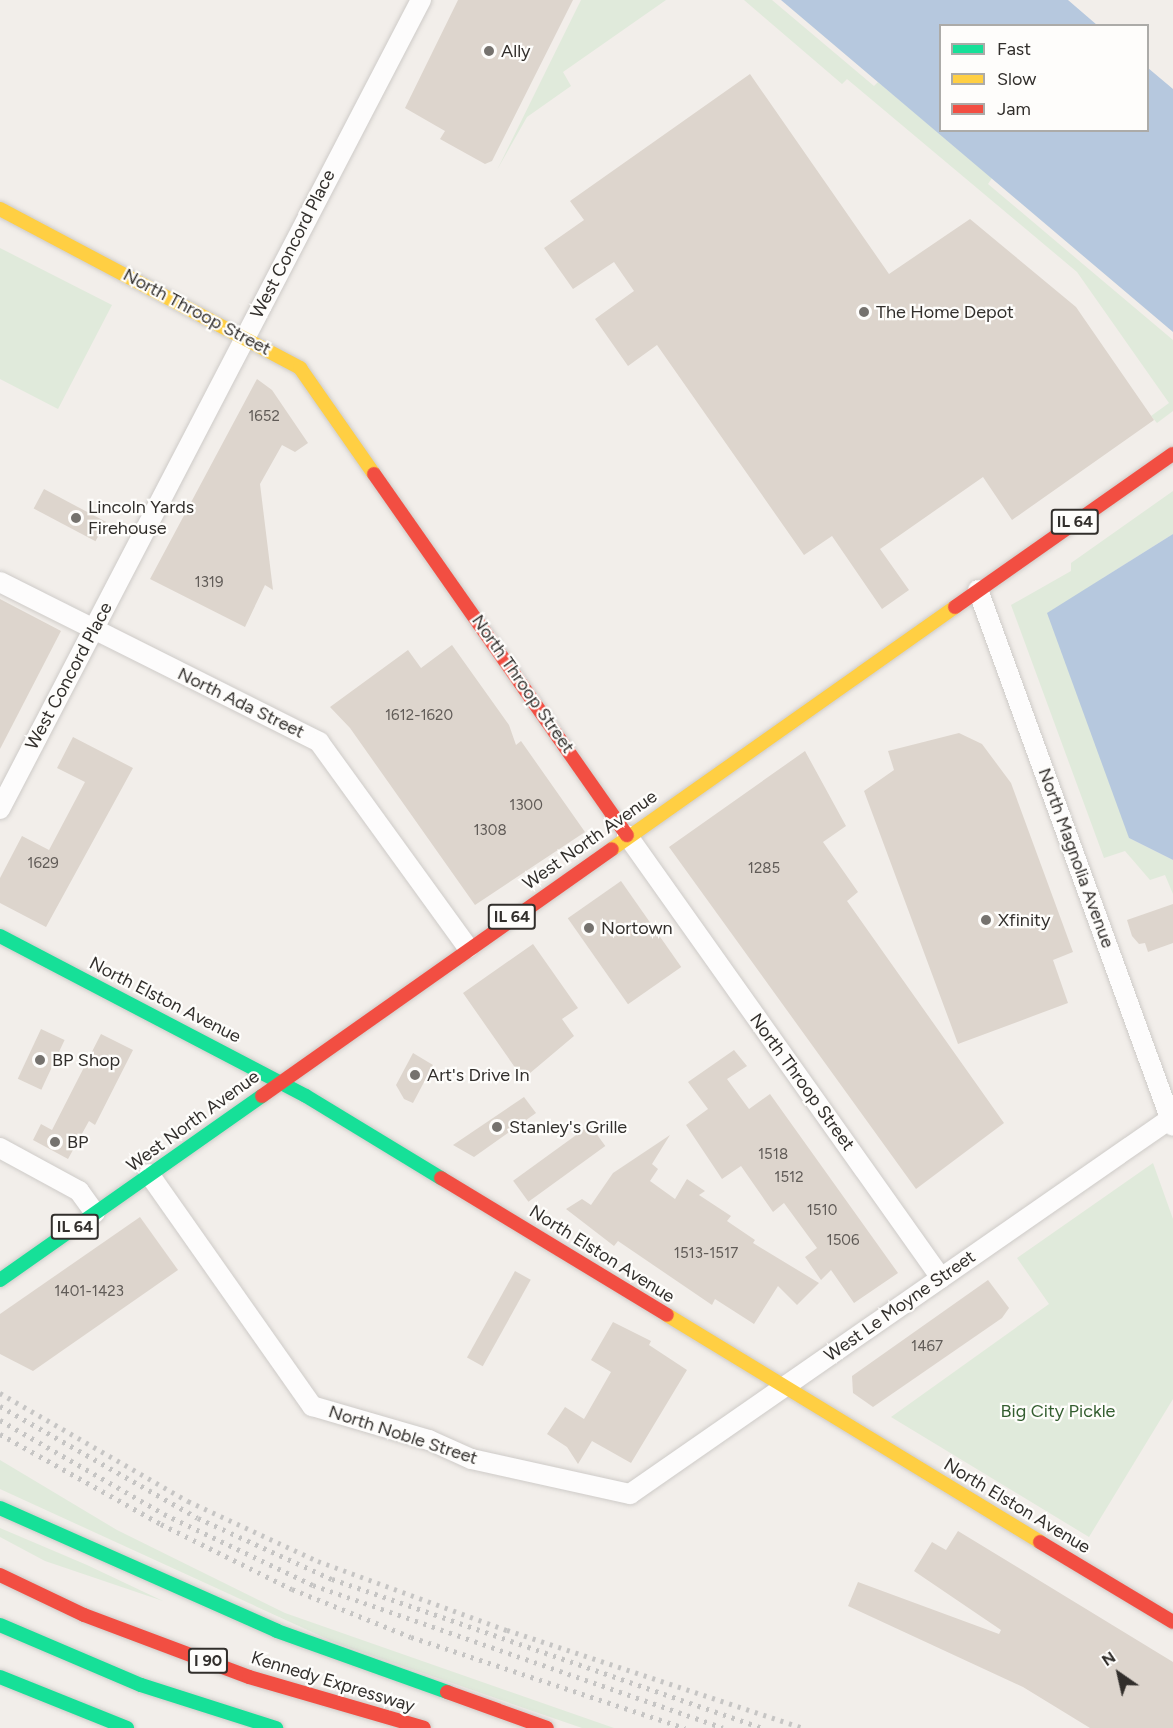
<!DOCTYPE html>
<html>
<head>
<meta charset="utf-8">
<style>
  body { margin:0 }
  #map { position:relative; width:1173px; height:1728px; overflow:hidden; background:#f2eeea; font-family:Figtree,sans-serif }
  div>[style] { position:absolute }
  .green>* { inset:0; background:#e0eadb }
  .water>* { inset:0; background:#b6c8de }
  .building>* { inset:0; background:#ddd5cd; transform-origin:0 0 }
  .roads { filter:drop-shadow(0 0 2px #cecbc8) drop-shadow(0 0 2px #cecbc8) }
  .street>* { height:20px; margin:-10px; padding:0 10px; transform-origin:10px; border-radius:10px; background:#fdfcfc }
  .fast>* { height:14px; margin:-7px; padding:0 7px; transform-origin:7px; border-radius:7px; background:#16e098 }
  .slow>* { height:14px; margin:-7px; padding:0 7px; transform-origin:7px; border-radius:7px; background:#ffcf43 }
  .jam>* { height:14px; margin:-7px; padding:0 7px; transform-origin:7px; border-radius:7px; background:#f24e42 }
  .rail>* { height:4.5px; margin-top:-2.25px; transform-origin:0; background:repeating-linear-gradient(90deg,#c6c5c4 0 3px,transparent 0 9px) }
  .dots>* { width:16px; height:16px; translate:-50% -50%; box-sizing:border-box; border:3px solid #fefdfb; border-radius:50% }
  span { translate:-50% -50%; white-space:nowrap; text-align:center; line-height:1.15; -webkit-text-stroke:4.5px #fefdfb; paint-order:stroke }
  .number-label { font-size:15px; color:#605b57 }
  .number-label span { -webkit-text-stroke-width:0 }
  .shield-label span { padding:2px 4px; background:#fefdfb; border:2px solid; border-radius:4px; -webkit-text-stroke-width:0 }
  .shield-label { font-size:16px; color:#322f2c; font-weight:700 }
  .poi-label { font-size:18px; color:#322f2c }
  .left { translate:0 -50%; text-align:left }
  .street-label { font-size:18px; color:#322f2c }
  .park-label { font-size:18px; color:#345e30 }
  .legend { position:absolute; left:939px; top:24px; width:210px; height:108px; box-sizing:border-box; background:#fefdfb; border:2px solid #acaba8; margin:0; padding:8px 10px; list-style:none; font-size:18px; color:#322f2c }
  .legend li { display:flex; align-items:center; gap:12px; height:30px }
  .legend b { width:30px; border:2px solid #acaba8 }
  .north { position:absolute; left:1089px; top:1644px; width:60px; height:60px; -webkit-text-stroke:4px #fefdfb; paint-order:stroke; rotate:326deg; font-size:16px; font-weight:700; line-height:24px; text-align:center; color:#322f2c }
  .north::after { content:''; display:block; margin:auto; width:21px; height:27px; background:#322f2c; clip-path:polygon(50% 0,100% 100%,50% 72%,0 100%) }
</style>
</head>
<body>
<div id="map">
  <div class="green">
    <div style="clip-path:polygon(581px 0,666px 0,563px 72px,571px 86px,527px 117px,497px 170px)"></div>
    <div style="clip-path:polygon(744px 0,772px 0,874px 86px,878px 82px,992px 178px,988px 184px,1173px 340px,1173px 411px,1157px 423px,1151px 416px,1169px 403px,1077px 272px,847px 79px,842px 84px)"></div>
    <div style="clip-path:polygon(0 248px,112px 305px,58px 409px,0 379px)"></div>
    <div style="clip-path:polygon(1173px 491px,1173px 534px,1103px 578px,1129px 838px,1173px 860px,1173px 894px,1165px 875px,1150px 880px,1125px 851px,1104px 858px,1011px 605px,1071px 571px,1071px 563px)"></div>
    <div style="clip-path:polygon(1153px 1163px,1173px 1219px,1173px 1399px,1089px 1537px,891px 1417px,1049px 1304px,1017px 1258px)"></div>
    <div style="clip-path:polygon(0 1460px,117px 1530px,285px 1613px,614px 1728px,582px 1728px,336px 1643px,0 1489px)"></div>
    <div style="clip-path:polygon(0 1528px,87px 1565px,163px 1601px,45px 1561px,0 1537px)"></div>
  </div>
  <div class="water">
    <div style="clip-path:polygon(781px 0,1068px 0,1097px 25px,940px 26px,940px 130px,1148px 130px,1148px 68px,1173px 89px,1173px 332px)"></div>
    <div style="clip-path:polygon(1173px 534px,1173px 860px,1129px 838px,1047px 613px)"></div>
  </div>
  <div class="building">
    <div style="clip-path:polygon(458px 0,573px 0,492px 161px,485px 164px,440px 139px,445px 131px,405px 108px)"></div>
    <div style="clip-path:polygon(750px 74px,889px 274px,970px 219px,1076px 307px,1154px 420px,1012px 520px,983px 477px,880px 549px,909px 590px,882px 609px,832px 536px,804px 555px,657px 345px,628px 366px,595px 319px,634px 291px,614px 262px,573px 289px,544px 248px,584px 220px,570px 201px)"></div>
    <div style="clip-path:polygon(257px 379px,272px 390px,308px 443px,295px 452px,282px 445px,260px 484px,273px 590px,265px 585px,245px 627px,150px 579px)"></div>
    <div style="left:44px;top:489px;width:70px;height:22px;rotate:28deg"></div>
    <div style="clip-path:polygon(0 599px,61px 631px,0 749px)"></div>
    <div style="clip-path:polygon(452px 645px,509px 725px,516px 745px,521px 741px,585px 832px,475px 905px,350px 728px,330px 707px,408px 650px,421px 668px)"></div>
    <div style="clip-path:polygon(959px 733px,982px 744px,1011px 783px,1073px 952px,1053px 960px,1068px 1003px,958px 1044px,864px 791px,894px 770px,888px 751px)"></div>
    <div style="clip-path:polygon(73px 737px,133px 768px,46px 927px,0 903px,0 878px,22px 836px,49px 850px,85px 782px,57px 768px)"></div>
    <div style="clip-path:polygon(805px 751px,846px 826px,823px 842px,858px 892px,847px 901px,1004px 1123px,916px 1189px,669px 847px)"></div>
    <div style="left:621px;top:881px;width:105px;height:65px;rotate:55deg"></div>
    <div style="clip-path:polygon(1173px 904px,1173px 943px,1148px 952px,1145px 943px,1139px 944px,1132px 936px,1127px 920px)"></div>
    <div style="clip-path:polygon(533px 944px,578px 1008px,562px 1019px,574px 1036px,523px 1079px,463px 993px)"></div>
    <div style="left:41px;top:1029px;width:26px;height:55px;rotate:25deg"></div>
    <div style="clip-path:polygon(101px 1034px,133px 1050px,95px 1125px,89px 1121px,68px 1159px,33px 1140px,41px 1124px,52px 1130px)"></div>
    <div style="clip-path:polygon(734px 1050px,747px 1066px,727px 1079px,749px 1109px,770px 1094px,898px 1273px,854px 1303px,831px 1270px,821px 1280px,805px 1257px,817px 1248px,784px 1203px,773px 1212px,741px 1166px,722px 1179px,686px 1125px,708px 1109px,688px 1082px)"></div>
    <div style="clip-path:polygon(413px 1053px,433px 1065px,413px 1103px,404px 1099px,396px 1085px)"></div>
    <div style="clip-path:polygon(524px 1097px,536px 1113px,474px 1157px,453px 1145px)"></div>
    <div style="left:590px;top:1125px;width:26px;height:95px;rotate:54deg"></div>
    <div style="clip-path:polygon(670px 1135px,652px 1164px,658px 1169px,650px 1181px,675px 1199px,687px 1179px,705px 1191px,699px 1195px,731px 1216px,727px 1221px,755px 1240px,753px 1243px,819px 1283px,797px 1305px,778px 1286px,754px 1324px,715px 1299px,712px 1305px,618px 1241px,614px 1246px,566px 1209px,582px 1199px,591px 1205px,613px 1173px)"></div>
    <div style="clip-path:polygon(140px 1217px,178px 1270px,33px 1371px,0 1354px,0 1314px)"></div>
    <div style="left:515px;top:1271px;width:18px;height:99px;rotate:29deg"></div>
    <div style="clip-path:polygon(988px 1280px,1009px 1308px,1002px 1318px,873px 1407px,853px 1393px,852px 1376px)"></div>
    <div style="clip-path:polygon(613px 1322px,651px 1341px,649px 1345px,687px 1370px,631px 1463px,592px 1441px,578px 1464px,567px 1447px,547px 1434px,565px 1407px,584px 1419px,611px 1372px,591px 1360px)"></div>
    <div style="clip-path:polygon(958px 1531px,1173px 1662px,1173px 1728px,1090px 1728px,1023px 1687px,848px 1606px,858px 1582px,999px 1634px,1001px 1630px,914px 1571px,932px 1542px,946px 1550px)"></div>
  </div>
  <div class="roads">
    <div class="street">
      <div style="left:0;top:582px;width:357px;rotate:26.6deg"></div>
      <div style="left:319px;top:742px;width:254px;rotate:54.1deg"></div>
      <div style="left:978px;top:590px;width:570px;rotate:70.01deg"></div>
      <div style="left:0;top:809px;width:912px;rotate:-62.51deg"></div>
      <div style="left:627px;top:835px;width:543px;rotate:54.67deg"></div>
      <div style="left:0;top:1148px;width:90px;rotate:28.6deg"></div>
      <div style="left:79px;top:1191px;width:27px;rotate:54deg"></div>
      <div style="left:149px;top:1174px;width:284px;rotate:54.9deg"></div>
      <div style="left:312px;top:1406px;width:122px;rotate:16.2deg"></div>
      <div style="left:429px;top:1440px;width:46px;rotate:24.3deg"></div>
      <div style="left:471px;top:1459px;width:163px;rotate:12.4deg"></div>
      <div style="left:630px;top:1494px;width:657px;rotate:-34.78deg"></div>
    </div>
    <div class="fast">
      <div style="left:0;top:936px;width:345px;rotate:27.6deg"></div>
      <div style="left:306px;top:1096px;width:158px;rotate:31.3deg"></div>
      <div style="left:0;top:1280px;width:320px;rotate:-35.1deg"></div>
      <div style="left:0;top:1508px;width:303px;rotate:23.9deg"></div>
      <div style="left:277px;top:1631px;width:181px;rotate:19.7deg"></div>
      <div style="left:0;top:1625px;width:153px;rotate:23.1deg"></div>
      <div style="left:141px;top:1685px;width:142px;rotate:17.7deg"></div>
      <div style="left:0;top:1677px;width:137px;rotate:21.9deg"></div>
    </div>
    <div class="slow">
      <div style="left:0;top:209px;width:340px;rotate:27.9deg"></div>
      <div style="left:300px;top:368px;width:129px;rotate:55.1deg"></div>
      <div style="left:612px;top:849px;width:420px;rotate:-35.2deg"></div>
      <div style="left:667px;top:1315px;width:437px;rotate:31.3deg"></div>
    </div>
    <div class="jam">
      <div style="left:374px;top:474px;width:441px;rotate:55deg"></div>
      <div style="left:955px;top:607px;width:266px;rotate:-35.1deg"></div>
      <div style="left:262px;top:1096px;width:428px;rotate:-35.2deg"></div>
      <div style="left:441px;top:1178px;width:264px;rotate:31.2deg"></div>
      <div style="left:1040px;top:1542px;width:155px;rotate:31deg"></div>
      <div style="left:0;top:1575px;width:93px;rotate:25.5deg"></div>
      <div style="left:84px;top:1615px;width:176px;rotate:20.6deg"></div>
      <div style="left:249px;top:1677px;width:182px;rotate:16.2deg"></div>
      <div style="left:447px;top:1692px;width:106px;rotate:19.8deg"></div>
    </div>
  </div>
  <div class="rail">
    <div style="left:0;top:1393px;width:217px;rotate:29.9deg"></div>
    <div style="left:188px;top:1501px;width:143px;rotate:24.8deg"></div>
    <div style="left:318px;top:1561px;width:201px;rotate:20.1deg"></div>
    <div style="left:507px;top:1630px;width:312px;rotate:18.3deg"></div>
    <div style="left:0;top:1406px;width:227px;rotate:29.5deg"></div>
    <div style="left:198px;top:1518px;width:147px;rotate:24.5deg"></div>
    <div style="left:332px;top:1579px;width:456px;rotate:19.1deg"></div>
    <div style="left:0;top:1420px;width:189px;rotate:29.8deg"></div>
    <div style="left:164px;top:1514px;width:165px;rotate:25.5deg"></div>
    <div style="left:313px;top:1585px;width:434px;rotate:19.2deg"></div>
    <div style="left:0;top:1434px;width:184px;rotate:29.2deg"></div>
    <div style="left:161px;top:1524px;width:146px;rotate:26.4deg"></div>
    <div style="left:292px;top:1589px;width:128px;rotate:22deg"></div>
    <div style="left:411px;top:1637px;width:289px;rotate:18.4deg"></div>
  </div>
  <div class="dots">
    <div style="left:489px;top:51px;background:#75726e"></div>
    <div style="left:864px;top:312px;background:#75726e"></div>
    <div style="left:76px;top:518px;background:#75726e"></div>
    <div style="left:986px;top:920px;background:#75726e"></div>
    <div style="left:589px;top:928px;background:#75726e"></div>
    <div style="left:40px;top:1060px;background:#75726e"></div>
    <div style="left:415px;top:1075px;background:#75726e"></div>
    <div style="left:497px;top:1127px;background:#75726e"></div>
    <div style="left:55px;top:1142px;background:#75726e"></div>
  </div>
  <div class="number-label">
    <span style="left:264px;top:417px">1652</span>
    <span style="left:209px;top:583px">1319</span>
    <span style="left:419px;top:716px">1612-1620</span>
    <span style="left:526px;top:806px">1300</span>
    <span style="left:490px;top:831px">1308</span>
    <span style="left:43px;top:864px">1629</span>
    <span style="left:764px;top:869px">1285</span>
    <span style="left:773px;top:1155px">1518</span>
    <span style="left:789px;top:1178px">1512</span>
    <span style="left:822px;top:1211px">1510</span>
    <span style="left:843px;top:1241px">1506</span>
    <span style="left:706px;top:1254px">1513-1517</span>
    <span style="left:89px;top:1292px">1401-1423</span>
    <span style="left:927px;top:1347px">1467</span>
  </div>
  <div class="shield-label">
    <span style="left:1075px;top:522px">IL 64</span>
    <span style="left:512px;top:917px">IL 64</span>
    <span style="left:75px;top:1227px">IL 64</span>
    <span style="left:208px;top:1661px">I 90</span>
  </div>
  <div class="poi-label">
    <span class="left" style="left:501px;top:51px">Ally</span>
    <span class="left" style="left:876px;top:312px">The Home Depot</span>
    <span class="left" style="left:88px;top:518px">Lincoln Yards<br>Firehouse</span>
    <span class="left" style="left:998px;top:920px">Xfinity</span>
    <span class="left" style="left:601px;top:928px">Nortown</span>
    <span class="left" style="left:52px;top:1060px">BP Shop</span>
    <span class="left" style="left:427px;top:1075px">Art's Drive In</span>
    <span class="left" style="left:509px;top:1127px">Stanley's Grille</span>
    <span class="left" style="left:67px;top:1142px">BP</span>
  </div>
  <div class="street-label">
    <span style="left:293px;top:244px;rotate:-63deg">West Concord Place</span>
    <span style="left:197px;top:312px;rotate:28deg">North Throop Street</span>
    <span style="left:69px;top:676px;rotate:-62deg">West Concord Place</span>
    <span style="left:523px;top:684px;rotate:55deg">North Throop Street</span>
    <span style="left:241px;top:703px;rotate:26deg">North Ada Street</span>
    <span style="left:590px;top:840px;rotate:-35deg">West North Avenue</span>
    <span style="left:1076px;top:858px;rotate:70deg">North Magnolia Avenue</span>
    <span style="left:165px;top:1000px;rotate:27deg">North Elston Avenue</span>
    <span style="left:802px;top:1082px;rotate:54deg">North Throop Street</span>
    <span style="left:193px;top:1121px;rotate:-36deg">West North Avenue</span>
    <span style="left:602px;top:1254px;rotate:32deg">North Elston Avenue</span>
    <span style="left:900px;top:1306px;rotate:-35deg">West Le Moyne Street</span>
    <span style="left:403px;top:1435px;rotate:18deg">North Noble Street</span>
    <span style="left:1017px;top:1506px;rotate:31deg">North Elston Avenue</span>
    <span style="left:333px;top:1682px;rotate:17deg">Kennedy Expressway</span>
  </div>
  <div class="park-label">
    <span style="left:1058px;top:1411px">Big City Pickle</span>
  </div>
  <ul class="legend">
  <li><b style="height:8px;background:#16e098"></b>Fast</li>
  <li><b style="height:8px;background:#ffcf43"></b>Slow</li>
  <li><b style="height:8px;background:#f24e42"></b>Jam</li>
  </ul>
  <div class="north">N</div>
</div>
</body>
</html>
